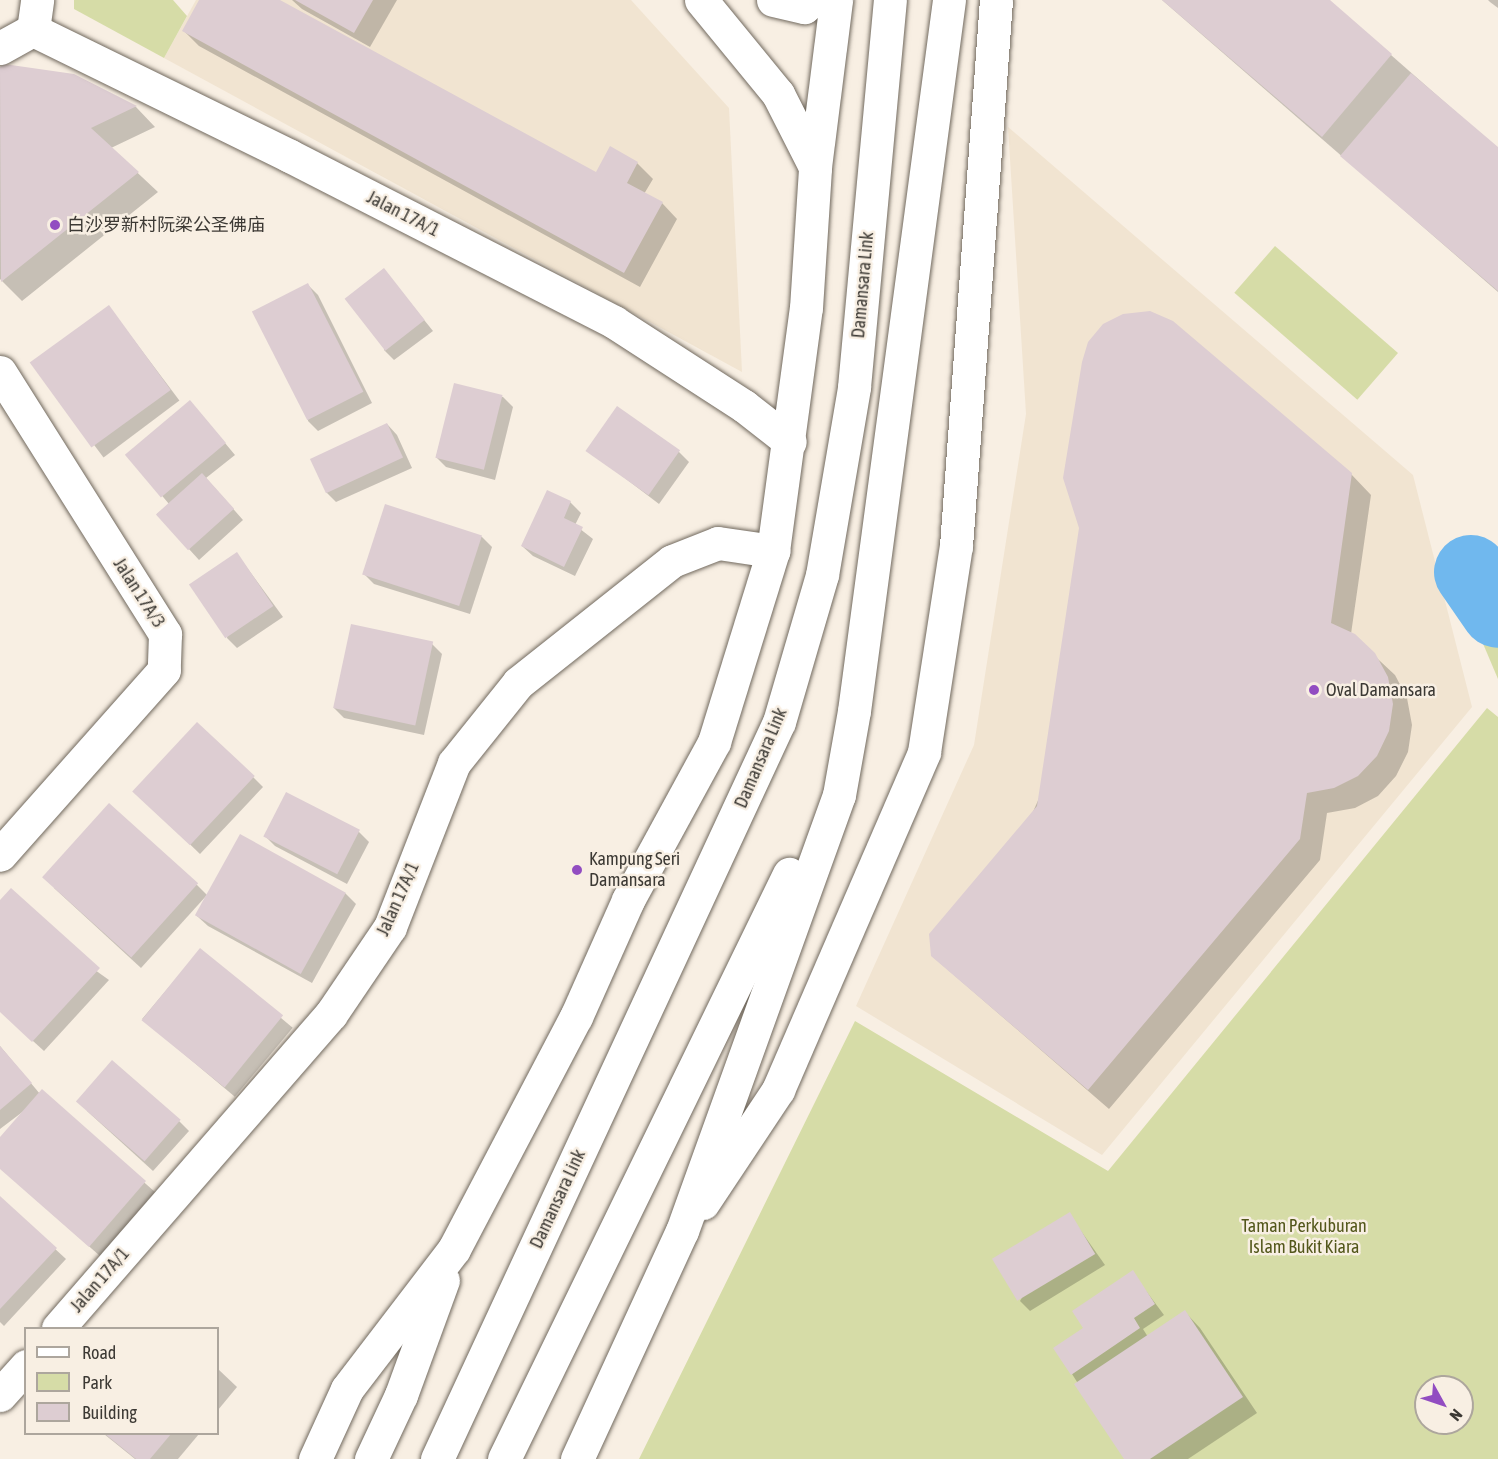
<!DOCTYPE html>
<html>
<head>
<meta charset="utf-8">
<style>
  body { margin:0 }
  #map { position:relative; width:1498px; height:1459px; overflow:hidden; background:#f8efe3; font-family:"Asap Condensed","Noto Sans SC",sans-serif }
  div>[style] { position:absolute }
  .built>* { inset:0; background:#f1e4d1 }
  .green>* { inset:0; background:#d6dca7; transform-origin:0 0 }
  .shadow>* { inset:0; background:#0003; transform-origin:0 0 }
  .river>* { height:74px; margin:-37px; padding:0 37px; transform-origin:37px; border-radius:37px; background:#70b8ee }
  .building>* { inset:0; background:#ddcdd2; transform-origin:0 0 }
  .roads { filter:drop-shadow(0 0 2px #71695e) drop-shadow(0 0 2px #71695e) }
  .minor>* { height:33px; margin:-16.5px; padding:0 16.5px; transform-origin:16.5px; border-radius:16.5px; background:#fff }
  .major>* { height:33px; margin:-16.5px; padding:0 16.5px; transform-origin:16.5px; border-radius:16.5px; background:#fff }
  .highway>* { height:33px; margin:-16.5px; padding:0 16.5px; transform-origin:16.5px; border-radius:16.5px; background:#fff }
  .dots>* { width:16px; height:16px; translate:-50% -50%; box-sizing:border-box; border:3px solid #f8efe3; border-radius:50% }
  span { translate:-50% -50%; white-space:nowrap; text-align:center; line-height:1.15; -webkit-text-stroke:5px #f8efe3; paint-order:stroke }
  .street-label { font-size:18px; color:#3c3934 }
  .poi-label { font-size:18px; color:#3c3934 }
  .left { translate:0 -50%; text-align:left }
  .park-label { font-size:18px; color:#53571b }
  .legend { position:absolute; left:24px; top:1327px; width:195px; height:108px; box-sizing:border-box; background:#f8efe3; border:2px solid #ada69d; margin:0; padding:8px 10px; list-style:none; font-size:18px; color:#3c3934 }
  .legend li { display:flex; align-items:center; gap:12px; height:30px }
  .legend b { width:30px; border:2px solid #ada69d }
  .north { position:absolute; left:1414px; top:1375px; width:60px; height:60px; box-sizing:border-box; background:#f8efe3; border:2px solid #ada69d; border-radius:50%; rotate:130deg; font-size:16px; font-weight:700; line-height:24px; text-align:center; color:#3c3934 }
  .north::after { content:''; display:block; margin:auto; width:21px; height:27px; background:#924dc1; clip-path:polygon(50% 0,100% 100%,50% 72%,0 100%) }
</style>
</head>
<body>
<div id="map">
  <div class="built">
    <div style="clip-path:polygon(196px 0,631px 0,729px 108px,742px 372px,164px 58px)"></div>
    <div style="clip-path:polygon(1008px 127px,1413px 475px,1472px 707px,1102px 1155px,856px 1006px,974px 745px,1026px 414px)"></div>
  </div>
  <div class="green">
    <div style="clip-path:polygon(74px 0,173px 0,187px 16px,164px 58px,74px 9px)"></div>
    <div style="left:1275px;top:246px;width:163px;height:62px;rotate:41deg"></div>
    <div style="clip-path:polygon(1498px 588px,1498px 679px,1473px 620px)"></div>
    <div style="clip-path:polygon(evenodd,1487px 708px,1498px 717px,1498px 1459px,639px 1459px,855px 1021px,1108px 1171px,1487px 708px,1426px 1387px,1462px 1387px,1462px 1423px,1426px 1423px,1426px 1387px)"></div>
  </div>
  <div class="shadow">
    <div style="clip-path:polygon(201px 0,277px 0,596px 174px,637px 163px,653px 179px,644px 194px,662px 203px,677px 219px,640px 287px,199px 46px,184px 31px)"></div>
    <div style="clip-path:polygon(292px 0,397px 0,370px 47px,302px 9px)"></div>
    <div style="clip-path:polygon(1162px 0,1327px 0,1391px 55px,1498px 149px,1498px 292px)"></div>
    <div style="clip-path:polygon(1488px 0,1498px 0,1498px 8px,1490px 2px)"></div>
    <div style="clip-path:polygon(4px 66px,74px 76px,136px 107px,155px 127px,111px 148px,158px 192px,22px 301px,0 279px,0 69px)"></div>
    <div style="clip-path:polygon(384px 270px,433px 331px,394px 360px,384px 350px)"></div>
    <div style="clip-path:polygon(308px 285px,318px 295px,372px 403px,318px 431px,308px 421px)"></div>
    <div style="left:109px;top:307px;width:117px;height:95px;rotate:53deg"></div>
    <div style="clip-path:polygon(455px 385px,503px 397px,513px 407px,495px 480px,446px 467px,436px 457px)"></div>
    <div style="clip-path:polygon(200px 413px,235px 455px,206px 478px,243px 520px,199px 560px,157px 514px,169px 504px,127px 454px)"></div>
    <div style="clip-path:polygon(387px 424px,397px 435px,412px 468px,336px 502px,326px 492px)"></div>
    <div style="clip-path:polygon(588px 450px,679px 452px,689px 462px,659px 504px)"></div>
    <div style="clip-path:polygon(1351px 474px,1371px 495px,1351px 634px,1395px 675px,1407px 698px,1412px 725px,1408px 752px,1396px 776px,1378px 796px,1355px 808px,1327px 813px,1320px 860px,1109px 1109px,932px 956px,1028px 823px,1044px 787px)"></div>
    <div style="clip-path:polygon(548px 492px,570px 502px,581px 513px,575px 525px,593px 539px,575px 576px,533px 556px,522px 546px)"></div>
    <div style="clip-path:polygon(386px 506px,482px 537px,492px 547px,470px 614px,374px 584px,364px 574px)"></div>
    <div style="clip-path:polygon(237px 554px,283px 617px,237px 648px,227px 638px)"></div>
    <div style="clip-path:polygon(432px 644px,442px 654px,424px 735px,344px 718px,334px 708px)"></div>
    <div style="clip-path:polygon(253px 777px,263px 787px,200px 854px,144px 800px)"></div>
    <div style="clip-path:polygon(359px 832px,369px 842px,347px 884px,275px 846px,265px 836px)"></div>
    <div style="clip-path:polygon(197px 885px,207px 895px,141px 968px,54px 888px)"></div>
    <div style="clip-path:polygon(345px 893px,356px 904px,312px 983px,208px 926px,197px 916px)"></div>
    <div style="clip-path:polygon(0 902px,109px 980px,44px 1051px,0 1011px)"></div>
    <div style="left:200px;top:950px;width:121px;height:90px;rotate:40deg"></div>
    <div style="clip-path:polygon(0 1046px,40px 1094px,42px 1092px,155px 1192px,100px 1256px,0 1168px,0 1140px,29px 1107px,0 1129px)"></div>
    <div style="clip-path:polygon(87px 1111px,179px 1121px,189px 1131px,153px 1171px)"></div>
    <div style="clip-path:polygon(0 1198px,66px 1259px,4px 1326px,0 1322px)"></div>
    <div style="clip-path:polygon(1069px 1214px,1105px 1265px,1030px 1311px,1020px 1301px)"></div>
    <div style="clip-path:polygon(1132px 1272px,1164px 1315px,1143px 1329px,1148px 1337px,1185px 1312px,1200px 1328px,1257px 1413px,1188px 1459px,1126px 1459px,1072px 1374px,1085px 1328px)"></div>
    <div style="clip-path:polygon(218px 1369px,237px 1387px,218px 1410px)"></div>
    <div style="clip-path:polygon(104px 1434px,199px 1434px,178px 1459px,135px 1459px)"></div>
  </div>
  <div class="river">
    <div style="left:1471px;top:572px;width:47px;rotate:55.3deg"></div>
  </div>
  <div class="building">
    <div style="clip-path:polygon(199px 0,280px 0,596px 172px,610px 146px,638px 162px,627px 183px,663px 202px,624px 273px,182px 31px)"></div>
    <div style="clip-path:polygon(295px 0,373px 0,354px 33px)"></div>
    <div style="clip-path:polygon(1162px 0,1330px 0,1392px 54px,1322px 137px)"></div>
    <div style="clip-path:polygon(4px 64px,74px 74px,137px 106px,91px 128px,139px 172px,1px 282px,0 67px)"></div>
    <div style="clip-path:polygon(1411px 73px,1498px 147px,1498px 291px,1340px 156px)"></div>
    <div style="left:384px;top:268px;width:66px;height:50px;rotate:52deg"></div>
    <div style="left:308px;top:283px;width:122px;height:63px;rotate:63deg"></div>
    <div style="left:109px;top:305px;width:105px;height:98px;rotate:54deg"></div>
    <div style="clip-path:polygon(1150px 311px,1173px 321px,1352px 473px,1331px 623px,1355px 634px,1375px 653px,1388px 677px,1393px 704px,1389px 731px,1377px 756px,1358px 776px,1334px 788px,1307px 793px,1300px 839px,1088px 1090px,931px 956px,929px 934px,1037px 806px,1079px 528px,1063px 478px,1082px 362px,1088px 342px,1103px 324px,1123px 314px)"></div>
    <div style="left:454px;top:383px;width:50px;height:77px;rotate:14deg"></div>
    <div style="left:190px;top:400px;width:56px;height:85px;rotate:50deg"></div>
    <div style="left:617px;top:406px;width:77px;height:55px;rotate:35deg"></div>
    <div style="left:387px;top:423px;width:38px;height:85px;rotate:65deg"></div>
    <div style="left:202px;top:473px;width:48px;height:62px;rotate:48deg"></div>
    <div style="clip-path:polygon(547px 490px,571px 501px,564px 518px,583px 527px,564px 567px,521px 546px)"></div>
    <div style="left:385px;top:504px;width:102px;height:74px;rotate:18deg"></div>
    <div style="left:237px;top:552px;width:65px;height:58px;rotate:56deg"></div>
    <div style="left:351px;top:624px;width:84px;height:86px;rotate:12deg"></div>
    <div style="left:197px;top:722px;width:79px;height:95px;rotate:43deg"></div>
    <div style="left:286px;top:792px;width:83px;height:50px;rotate:27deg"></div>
    <div style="left:109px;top:803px;width:120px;height:100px;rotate:42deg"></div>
    <div style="left:240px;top:834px;width:121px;height:93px;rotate:29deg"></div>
    <div style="clip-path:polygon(11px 888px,100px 968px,32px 1042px,0 1012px,0 900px)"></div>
    <div style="left:200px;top:948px;width:107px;height:93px;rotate:39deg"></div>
    <div style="clip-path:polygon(0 1046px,32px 1083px,0 1110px)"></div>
    <div style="left:112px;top:1060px;width:91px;height:55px;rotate:41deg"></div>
    <div style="clip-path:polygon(42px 1089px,146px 1181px,89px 1247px,0 1169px,0 1137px)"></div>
    <div style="clip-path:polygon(0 1196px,57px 1248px,0 1309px)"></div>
    <div style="left:1070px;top:1212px;width:49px;height:91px;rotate:59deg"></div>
    <div style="clip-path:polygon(1133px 1270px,1155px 1304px,1134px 1318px,1140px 1328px,1071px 1375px,1053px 1348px,1083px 1328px,1072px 1311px)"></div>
    <div style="clip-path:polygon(1185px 1310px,1243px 1397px,1150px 1459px,1124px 1459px,1074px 1384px)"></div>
    <div style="clip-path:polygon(105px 1434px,171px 1434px,150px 1459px,136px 1459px)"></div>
  </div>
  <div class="roads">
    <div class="minor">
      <div style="left:33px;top:30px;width:286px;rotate:26.1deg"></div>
      <div style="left:290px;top:156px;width:364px;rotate:27.1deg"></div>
      <div style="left:614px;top:322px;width:155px;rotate:32.9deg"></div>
      <div style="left:744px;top:406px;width:58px;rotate:38deg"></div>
      <div style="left:33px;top:30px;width:30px;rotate:-82deg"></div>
      <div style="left:0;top:48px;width:38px;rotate:-29deg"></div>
      <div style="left:0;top:372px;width:310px;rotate:57.8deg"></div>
      <div style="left:165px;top:634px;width:36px;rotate:92deg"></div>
      <div style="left:164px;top:670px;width:247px;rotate:131.6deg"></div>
      <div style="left:58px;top:1328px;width:416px;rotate:-49deg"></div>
      <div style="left:331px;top:1014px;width:105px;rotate:-55.9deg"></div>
      <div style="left:390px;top:927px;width:176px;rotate:-68.7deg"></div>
      <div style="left:454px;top:763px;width:102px;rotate:-51.3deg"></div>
      <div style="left:518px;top:683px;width:196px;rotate:-38.4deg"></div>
      <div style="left:672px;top:561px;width:49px;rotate:-21.4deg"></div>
      <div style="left:718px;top:543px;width:56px;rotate:8.3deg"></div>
      <div style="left:0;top:1395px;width:39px;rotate:-48deg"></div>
    </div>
    <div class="major">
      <div style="left:701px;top:0;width:122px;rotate:50.7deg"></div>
      <div style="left:778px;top:94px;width:82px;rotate:63.1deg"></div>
      <div style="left:773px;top:0;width:32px;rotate:13deg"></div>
      <div style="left:804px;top:7px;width:11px;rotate:-38deg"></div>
    </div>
    <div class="highway">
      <div style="left:703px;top:1203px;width:136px;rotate:-56.4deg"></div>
      <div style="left:778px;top:1090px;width:368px;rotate:-66.6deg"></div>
      <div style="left:924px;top:752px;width:208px;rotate:-81.2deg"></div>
      <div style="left:956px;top:546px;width:547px;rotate:-85.81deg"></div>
      <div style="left:315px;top:1459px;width:77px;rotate:-65.4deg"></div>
      <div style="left:347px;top:1389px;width:176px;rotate:-52.6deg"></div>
      <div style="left:454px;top:1249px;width:262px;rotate:-62.3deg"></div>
      <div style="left:576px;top:1017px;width:128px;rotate:-66deg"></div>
      <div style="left:628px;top:900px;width:180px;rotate:-61.4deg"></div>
      <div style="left:714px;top:742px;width:200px;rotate:-72.8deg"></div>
      <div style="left:773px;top:551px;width:245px;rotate:-82.3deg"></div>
      <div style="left:806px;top:308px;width:141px;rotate:-86.3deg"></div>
      <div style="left:815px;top:167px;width:168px;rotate:-82.8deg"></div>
      <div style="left:371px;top:1459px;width:71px;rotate:-64.9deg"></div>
      <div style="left:401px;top:1395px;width:122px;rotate:-69.9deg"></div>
      <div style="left:437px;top:1459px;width:812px;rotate:-65.11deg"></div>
      <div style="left:779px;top:722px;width:153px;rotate:-73.7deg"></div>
      <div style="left:822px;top:575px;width:191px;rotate:-80.3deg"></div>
      <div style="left:854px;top:387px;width:389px;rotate:-84.7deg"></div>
      <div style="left:504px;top:1459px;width:651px;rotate:-64.03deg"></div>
      <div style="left:577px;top:1459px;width:251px;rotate:-65.3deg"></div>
      <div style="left:682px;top:1231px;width:463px;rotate:-70.2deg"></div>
      <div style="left:839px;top:795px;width:85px;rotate:-79.9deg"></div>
      <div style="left:854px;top:711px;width:717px;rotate:-82.39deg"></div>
    </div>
  </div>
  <div class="dots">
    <div style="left:55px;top:225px;background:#924dc1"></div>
    <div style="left:1314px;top:690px;background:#924dc1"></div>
    <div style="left:577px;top:870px;background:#924dc1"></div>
  </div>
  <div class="street-label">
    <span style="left:403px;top:214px;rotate:27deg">Jalan 17A/1</span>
    <span style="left:863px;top:285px;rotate:-85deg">Damansara Link</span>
    <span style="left:139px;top:593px;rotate:57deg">Jalan 17A/3</span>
    <span style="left:761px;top:758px;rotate:-67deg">Damansara Link</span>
    <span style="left:398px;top:899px;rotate:-66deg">Jalan 17A/1</span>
    <span style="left:558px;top:1199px;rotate:-65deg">Damansara Link</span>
    <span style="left:100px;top:1280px;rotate:-49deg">Jalan 17A/1</span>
  </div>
  <div class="poi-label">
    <span class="left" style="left:67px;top:225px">白沙罗新村阮梁公圣佛庙</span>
    <span class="left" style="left:1326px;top:690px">Oval Damansara</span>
    <span class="left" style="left:589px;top:870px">Kampung Seri<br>Damansara</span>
  </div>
  <div class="park-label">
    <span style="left:1304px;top:1237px">Taman Perkuburan<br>Islam Bukit Kiara</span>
  </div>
  <ul class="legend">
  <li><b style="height:8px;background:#fff"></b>Road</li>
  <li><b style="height:16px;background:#d6dca7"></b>Park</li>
  <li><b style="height:16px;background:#ddcdd2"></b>Building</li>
  </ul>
  <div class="north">N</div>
</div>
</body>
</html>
